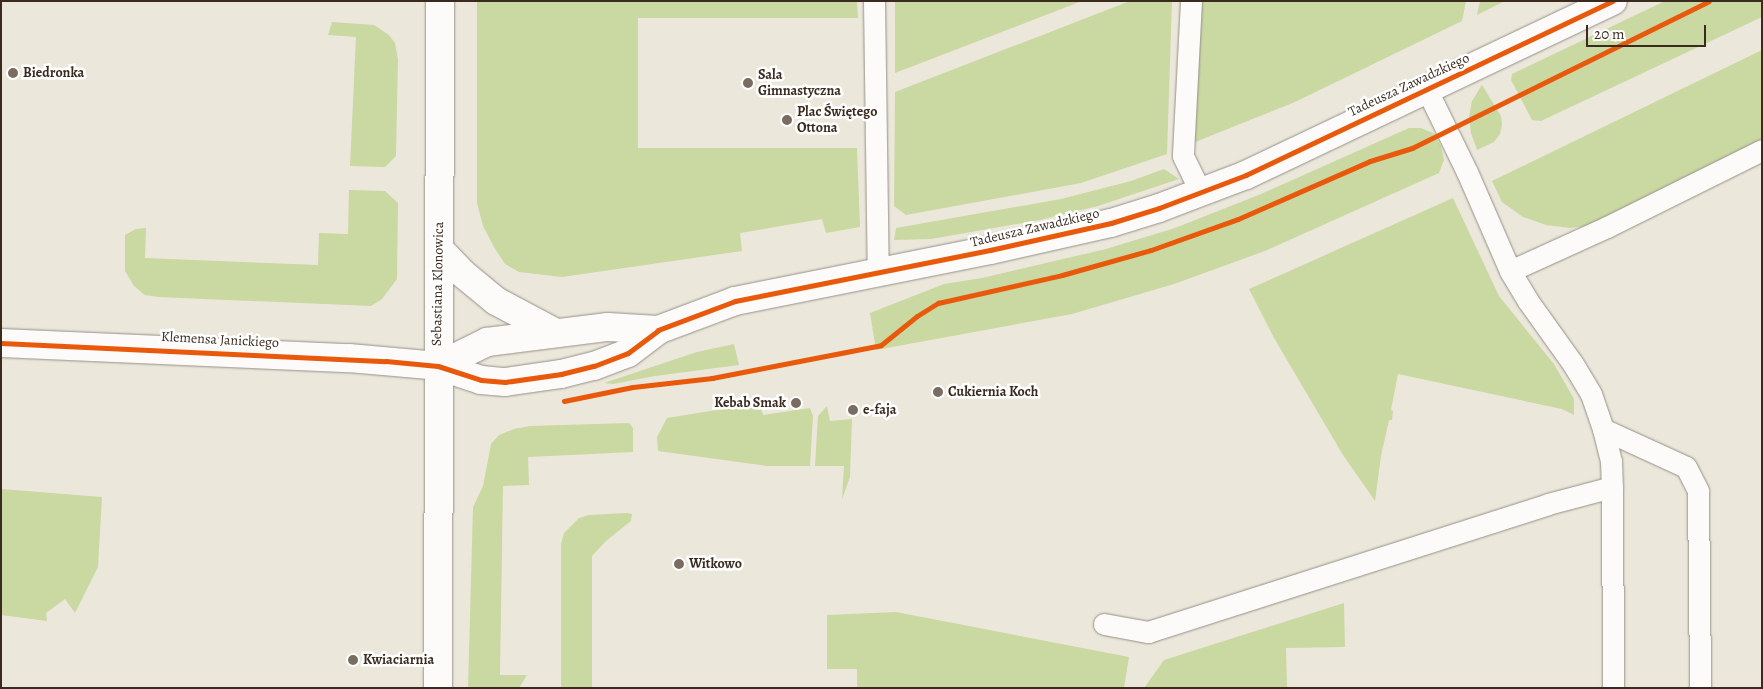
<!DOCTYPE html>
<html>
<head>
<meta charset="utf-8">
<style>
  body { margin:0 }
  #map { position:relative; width:1763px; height:689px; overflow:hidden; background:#ece7db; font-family:Alegreya,serif }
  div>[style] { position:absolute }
  .green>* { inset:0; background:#cad8a2 }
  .roads { filter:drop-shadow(0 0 1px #959087) drop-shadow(0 0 1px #959087) }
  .service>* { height:21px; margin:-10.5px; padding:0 10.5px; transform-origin:10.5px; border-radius:10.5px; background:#fcfbfa }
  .minor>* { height:28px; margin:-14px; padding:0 14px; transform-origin:14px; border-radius:14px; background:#fcfbfa }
  .tertiary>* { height:28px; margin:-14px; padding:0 14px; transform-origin:14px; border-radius:14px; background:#fcfbfa }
  .cycleway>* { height:5px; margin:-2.5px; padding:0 2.5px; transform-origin:2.5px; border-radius:2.5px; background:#e8590c }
  .dots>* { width:14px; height:14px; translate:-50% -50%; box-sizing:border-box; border:2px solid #fff; border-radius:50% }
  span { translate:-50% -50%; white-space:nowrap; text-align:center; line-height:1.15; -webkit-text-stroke:5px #fff; paint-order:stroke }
  .poi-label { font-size:14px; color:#3b2a1e; font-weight:700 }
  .left { translate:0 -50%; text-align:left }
  .right { translate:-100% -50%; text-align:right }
  .street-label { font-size:14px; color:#3b2a1e }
  .frame { position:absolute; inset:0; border:2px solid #3b2a1e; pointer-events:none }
  .scale { position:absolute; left:1586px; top:25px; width:120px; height:22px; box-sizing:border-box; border:2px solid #3b2a1e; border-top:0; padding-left:6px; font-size:15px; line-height:18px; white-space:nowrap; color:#3b2a1e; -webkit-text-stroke:4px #fff; paint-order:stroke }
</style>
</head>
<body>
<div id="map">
  <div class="green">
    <div style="clip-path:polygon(477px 1px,857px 1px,858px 18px,638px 18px,638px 148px,857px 148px,860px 227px,826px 233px,822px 219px,740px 233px,742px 251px,562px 277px,519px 272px,505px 264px,494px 247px,483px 226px,477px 203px)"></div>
    <div style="clip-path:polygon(895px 1px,1082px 1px,895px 73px)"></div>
    <div style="clip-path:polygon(1130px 1px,1172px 1px,1167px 154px,1081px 183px,906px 215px,894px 206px,895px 92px)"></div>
    <div style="clip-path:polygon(1201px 1px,1466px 1px,1462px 21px,1295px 102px,1195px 142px)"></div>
    <div style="clip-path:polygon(1480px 1px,1505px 1px,1477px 15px)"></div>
    <div style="clip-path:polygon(1665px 1px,1762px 1px,1762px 17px,1541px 121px,1532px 120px,1511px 80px,1512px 74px)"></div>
    <div style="clip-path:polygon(332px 22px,374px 25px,389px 35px,395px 43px,398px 59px,396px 156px,385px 167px,350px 166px,356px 37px,328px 35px)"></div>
    <div style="clip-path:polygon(1762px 50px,1762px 146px,1595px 225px,1570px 228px,1546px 225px,1523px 217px,1502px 202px,1492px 181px)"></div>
    <div style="clip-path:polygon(1482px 85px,1501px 116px,1502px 125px,1500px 134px,1494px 142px,1477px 150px,1471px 133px,1469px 117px,1472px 101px)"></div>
    <div style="clip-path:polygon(1409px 128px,1421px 128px,1433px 133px,1441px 146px,1444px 160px,1439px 173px,1265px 251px,1174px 284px,1072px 314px,876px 350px,870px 313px,944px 284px,982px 278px,1106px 249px,1175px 228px,1261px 194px)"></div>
    <div style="clip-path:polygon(1164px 169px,1179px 179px,1098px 206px,1040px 220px,931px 239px,894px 240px,896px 228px,1061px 199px,1131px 181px)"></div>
    <div style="clip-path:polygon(349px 190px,385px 191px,398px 203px,397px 279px,382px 299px,371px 306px,158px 297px,145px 295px,134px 286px,125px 271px,125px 235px,136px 229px,146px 228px,145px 258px,318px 265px,319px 233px,348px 234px)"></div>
    <div style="clip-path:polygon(1453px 198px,1499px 296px,1554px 364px,1574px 399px,1574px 415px,1562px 409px,1398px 374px,1391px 410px,1393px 411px,1392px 420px,1389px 420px,1381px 456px,1375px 501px,1343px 455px,1274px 338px,1249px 289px)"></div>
    <div style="clip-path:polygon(734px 344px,739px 365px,655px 376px,613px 384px,604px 383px,697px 352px)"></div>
    <div style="clip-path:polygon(760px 403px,763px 415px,810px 408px,813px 416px,810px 466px,767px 466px,658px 451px,657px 437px,667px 418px)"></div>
    <div style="clip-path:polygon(827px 406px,830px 421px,852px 419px,850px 477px,842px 499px,844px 466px,815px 466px,818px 416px)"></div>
    <div style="clip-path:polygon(629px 423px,633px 428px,633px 452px,528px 457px,529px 485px,503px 486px,500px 675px,527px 675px,519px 688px,468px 688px,473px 507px,483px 486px,491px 444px,499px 435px,514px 429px,530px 426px)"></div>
    <div style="clip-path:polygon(1px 489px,102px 497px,98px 567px,75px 613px,65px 599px,46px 613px,47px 621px,1px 615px)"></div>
    <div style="clip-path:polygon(627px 513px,632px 514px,631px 521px,606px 541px,592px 556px,592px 688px,561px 688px,561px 544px,564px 533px,579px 518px,589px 515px)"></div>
    <div style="clip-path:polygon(1344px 603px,1345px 647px,1286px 648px,1287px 688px,1144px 688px,1164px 660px)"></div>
    <div style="clip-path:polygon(896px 612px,1129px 657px,1124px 688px,857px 688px,857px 669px,827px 669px,827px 615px)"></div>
  </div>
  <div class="roads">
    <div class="service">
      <div style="left:874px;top:1px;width:271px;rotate:89.2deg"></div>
      <div style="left:1191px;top:1px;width:155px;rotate:93deg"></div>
      <div style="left:1183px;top:156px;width:41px;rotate:64.1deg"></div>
      <div style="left:1427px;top:90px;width:91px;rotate:64deg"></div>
      <div style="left:1467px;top:172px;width:108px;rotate:66.5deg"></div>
      <div style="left:1510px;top:271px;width:35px;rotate:59deg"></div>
      <div style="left:1528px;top:301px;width:77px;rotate:54.5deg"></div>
      <div style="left:1573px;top:364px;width:35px;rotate:59deg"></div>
      <div style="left:1591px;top:394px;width:37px;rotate:71deg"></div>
      <div style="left:1603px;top:429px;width:33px;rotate:76deg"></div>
      <div style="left:1611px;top:461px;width:26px;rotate:88deg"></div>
      <div style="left:1612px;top:487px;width:201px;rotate:89.7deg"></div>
      <div style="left:1510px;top:271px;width:107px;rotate:-24.4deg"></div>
      <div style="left:1607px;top:227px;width:173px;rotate:-26.4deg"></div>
      <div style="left:1603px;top:429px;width:91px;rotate:24.6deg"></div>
      <div style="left:1686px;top:467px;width:27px;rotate:63deg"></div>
      <div style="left:1698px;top:491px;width:197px;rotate:89.4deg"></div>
      <div style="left:1104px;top:624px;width:45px;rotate:10.3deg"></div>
      <div style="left:1148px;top:632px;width:420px;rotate:-17.7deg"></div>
      <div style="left:1548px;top:504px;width:66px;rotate:-14.9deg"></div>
    </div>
    <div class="minor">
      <div style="left:1px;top:343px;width:348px;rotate:2.5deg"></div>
      <div style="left:349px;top:358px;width:89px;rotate:5.1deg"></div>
    </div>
    <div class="tertiary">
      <div style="left:439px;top:249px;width:33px;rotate:46deg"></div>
      <div style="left:462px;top:273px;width:44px;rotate:39.5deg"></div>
      <div style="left:496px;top:301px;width:66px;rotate:28.1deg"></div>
      <div style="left:438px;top:366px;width:45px;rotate:18deg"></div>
      <div style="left:481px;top:380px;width:24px;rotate:5deg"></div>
      <div style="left:505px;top:382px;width:57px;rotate:-8.1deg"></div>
      <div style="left:561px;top:374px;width:34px;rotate:-14deg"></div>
      <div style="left:594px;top:366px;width:36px;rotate:-21deg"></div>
      <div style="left:628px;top:353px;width:38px;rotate:-37deg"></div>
      <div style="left:658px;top:330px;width:82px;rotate:-20.6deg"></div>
      <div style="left:735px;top:301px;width:260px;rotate:-11.3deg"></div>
      <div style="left:990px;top:250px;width:124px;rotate:-12.6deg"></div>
      <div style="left:1111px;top:223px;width:50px;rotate:-17.4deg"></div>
      <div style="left:1159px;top:208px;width:93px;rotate:-20.8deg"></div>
      <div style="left:1246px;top:175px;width:406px;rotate:-25.4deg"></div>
      <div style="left:438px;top:366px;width:55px;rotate:-26.1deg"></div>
      <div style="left:487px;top:342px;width:122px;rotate:-7.1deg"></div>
      <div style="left:608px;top:327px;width:50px;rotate:3.4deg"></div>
      <div style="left:438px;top:688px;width:687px;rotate:-89.83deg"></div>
    </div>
  </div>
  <div class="cycleway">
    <div style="left:1px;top:343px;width:385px;rotate:2.7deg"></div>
    <div style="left:386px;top:361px;width:52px;rotate:5.5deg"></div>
    <div style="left:438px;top:366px;width:45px;rotate:18deg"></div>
    <div style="left:481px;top:380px;width:24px;rotate:5deg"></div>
    <div style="left:505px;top:382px;width:57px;rotate:-8.1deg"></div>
    <div style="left:561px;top:374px;width:34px;rotate:-14deg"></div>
    <div style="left:594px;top:366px;width:36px;rotate:-21deg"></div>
    <div style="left:628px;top:353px;width:38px;rotate:-37deg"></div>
    <div style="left:658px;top:330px;width:82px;rotate:-20.6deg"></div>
    <div style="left:735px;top:301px;width:260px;rotate:-11.3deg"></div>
    <div style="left:990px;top:250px;width:124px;rotate:-12.6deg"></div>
    <div style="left:1111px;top:223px;width:50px;rotate:-17.4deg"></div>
    <div style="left:1159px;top:208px;width:93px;rotate:-20.8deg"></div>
    <div style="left:1246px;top:175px;width:406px;rotate:-25.4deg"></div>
    <div style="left:564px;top:401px;width:70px;rotate:-11.5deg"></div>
    <div style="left:633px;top:387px;width:80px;rotate:-6.5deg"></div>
    <div style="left:712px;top:378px;width:172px;rotate:-11deg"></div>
    <div style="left:881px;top:345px;width:46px;rotate:-38.9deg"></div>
    <div style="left:917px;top:316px;width:25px;rotate:-32deg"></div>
    <div style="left:938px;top:303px;width:127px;rotate:-12.7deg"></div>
    <div style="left:1062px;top:275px;width:92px;rotate:-15.7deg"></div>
    <div style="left:1151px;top:250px;width:92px;rotate:-19.6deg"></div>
    <div style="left:1238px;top:219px;width:144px;rotate:-23.7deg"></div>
    <div style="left:1370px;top:161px;width:44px;rotate:-17.2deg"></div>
    <div style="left:1412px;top:148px;width:331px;rotate:-26.3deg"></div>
  </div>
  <div class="dots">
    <div style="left:13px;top:73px;background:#796c60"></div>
    <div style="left:748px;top:83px;background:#796c60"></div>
    <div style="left:787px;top:120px;background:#796c60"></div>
    <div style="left:938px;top:392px;background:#796c60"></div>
    <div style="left:796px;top:403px;background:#796c60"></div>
    <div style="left:853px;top:410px;background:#796c60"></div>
    <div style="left:679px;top:564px;background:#796c60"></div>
    <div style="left:353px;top:660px;background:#796c60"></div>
  </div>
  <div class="poi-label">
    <span class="left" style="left:23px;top:73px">Biedronka</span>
    <span class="left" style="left:758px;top:83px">Sala<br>Gimnastyczna</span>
    <span class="left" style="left:797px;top:120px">Plac Świętego<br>Ottona</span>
    <span class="left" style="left:948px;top:392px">Cukiernia Koch</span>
    <span class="right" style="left:786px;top:403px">Kebab Smak</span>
    <span class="left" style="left:863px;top:410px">e-faja</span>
    <span class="left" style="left:689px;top:564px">Witkowo</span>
    <span class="left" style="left:363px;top:660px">Kwiaciarnia</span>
  </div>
  <div class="street-label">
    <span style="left:1409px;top:85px;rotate:-25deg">Tadeusza Zawadzkiego</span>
    <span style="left:1035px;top:228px;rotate:-13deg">Tadeusza Zawadzkiego</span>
    <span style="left:438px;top:284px;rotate:-89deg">Sebastiana Klonowica</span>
    <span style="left:220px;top:340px;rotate:3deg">Klemensa Janickiego</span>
  </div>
  <div class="frame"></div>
  <div class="scale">20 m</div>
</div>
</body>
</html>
